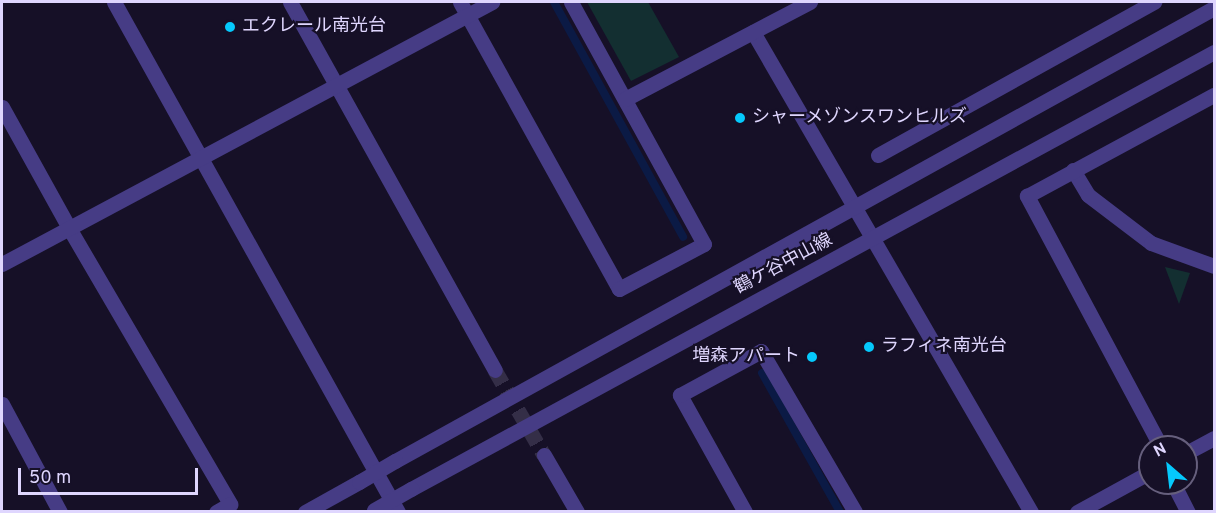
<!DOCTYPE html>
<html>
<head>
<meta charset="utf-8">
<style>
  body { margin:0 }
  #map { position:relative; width:1216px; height:513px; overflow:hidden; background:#161027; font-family:Overpass,"Noto Sans JP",sans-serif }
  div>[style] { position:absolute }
  .green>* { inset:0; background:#132f31 }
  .stream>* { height:8px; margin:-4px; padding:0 4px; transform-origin:4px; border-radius:4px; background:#0b1a45 }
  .minor-tunnel>* { height:15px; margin-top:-7.5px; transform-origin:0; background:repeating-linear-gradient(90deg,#342e47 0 15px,transparent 0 23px) }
  .minor>* { height:15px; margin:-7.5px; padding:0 7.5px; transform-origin:7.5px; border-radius:7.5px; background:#463c85 }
  .minor-bridge>* { height:15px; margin:-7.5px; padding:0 7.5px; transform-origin:7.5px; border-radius:7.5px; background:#463c85 }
  .dots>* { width:16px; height:16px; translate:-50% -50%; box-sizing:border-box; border:3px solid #161027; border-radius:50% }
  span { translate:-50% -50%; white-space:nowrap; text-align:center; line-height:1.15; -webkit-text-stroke:4.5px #161027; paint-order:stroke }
  .poi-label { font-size:18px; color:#dfd6fe }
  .left { translate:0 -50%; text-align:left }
  .right { translate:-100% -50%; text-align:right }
  .street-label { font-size:18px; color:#dfd6fe }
  .frame { position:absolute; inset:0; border:3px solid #dfd6fe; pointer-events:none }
  .north { position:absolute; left:1138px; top:435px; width:60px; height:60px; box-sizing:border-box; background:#161027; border:2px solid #665f7d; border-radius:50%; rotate:332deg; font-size:16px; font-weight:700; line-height:24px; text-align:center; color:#dfd6fe }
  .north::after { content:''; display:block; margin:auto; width:21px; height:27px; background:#05c9fc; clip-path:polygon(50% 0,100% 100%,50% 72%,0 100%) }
  .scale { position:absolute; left:18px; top:468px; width:180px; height:27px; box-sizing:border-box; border:3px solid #dfd6fe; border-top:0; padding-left:8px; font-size:18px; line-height:21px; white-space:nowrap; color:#dfd6fe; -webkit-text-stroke:4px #161027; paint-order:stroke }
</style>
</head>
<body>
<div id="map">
  <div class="green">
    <div style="clip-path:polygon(587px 2px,648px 2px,679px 57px,631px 81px)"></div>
    <div style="clip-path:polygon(1165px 267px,1190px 273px,1179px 304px)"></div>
  </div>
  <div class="stream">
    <div style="left:554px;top:2px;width:268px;rotate:61.2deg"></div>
    <div style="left:762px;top:373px;width:159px;rotate:60.7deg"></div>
  </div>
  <div class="minor-tunnel">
    <div style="left:495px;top:370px;width:98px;rotate:60deg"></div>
  </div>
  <div class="minor">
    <div style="left:114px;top:2px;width:584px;rotate:60.89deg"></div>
    <div style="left:290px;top:2px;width:421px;rotate:60.9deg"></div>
    <div style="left:460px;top:2px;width:328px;rotate:61deg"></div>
    <div style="left:619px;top:289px;width:96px;rotate:-27.9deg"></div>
    <div style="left:704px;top:244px;width:276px;rotate:-118.8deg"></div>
    <div style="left:753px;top:32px;width:555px;rotate:59.92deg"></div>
    <div style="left:625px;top:99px;width:209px;rotate:-27.7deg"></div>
    <div style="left:2px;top:107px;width:138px;rotate:61deg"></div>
    <div style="left:69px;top:228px;width:320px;rotate:59.7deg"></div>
    <div style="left:230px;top:504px;width:16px;rotate:150deg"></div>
    <div style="left:878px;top:155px;width:316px;rotate:-29deg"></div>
    <div style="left:1073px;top:170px;width:29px;rotate:59deg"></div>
    <div style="left:1088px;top:195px;width:79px;rotate:37.3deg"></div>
    <div style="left:1151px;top:243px;width:67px;rotate:20.1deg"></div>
    <div style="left:2px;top:264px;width:556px;rotate:-28.13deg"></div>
    <div style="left:2px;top:404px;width:123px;rotate:61.8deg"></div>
    <div style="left:1161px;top:447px;width:285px;rotate:-118.1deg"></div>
    <div style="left:1027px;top:196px;width:213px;rotate:-28.4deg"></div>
    <div style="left:1186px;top:453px;width:32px;rotate:-28deg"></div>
    <div style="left:544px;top:455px;width:66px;rotate:59.9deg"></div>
    <div style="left:395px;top:461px;width:936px;rotate:-28.95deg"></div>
    <div style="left:1173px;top:483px;width:33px;rotate:63deg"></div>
    <div style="left:411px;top:489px;width:914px;rotate:-28.56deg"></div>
    <div style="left:305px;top:512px;width:62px;rotate:-29.1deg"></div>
    <div style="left:745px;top:512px;width:134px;rotate:-119.1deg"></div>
    <div style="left:680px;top:395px;width:92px;rotate:-28.5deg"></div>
    <div style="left:761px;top:351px;width:186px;rotate:59.7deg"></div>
    <div style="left:1077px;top:512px;width:83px;rotate:-28.7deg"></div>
  </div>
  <div class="minor-bridge">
    <div style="left:359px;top:482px;width:42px;rotate:-30.3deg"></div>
    <div style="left:374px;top:510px;width:43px;rotate:-29.6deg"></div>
  </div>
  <div class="dots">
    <div style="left:230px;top:27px;background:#05c9fc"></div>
    <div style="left:740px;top:118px;background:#05c9fc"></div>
    <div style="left:869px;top:347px;background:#05c9fc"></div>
    <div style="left:812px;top:357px;background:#05c9fc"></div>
  </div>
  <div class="poi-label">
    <span class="left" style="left:242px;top:27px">エクレール南光台</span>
    <span class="left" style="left:752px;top:118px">シャーメゾンスワンヒルズ</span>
    <span class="left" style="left:881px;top:347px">ラフィネ南光台</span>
    <span class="right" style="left:800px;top:357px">増森アパート</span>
  </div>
  <div class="street-label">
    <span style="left:784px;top:265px;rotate:-28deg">鶴ケ谷中山線</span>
  </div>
  <div class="frame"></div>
  <div class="north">N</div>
  <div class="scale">50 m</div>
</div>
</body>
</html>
